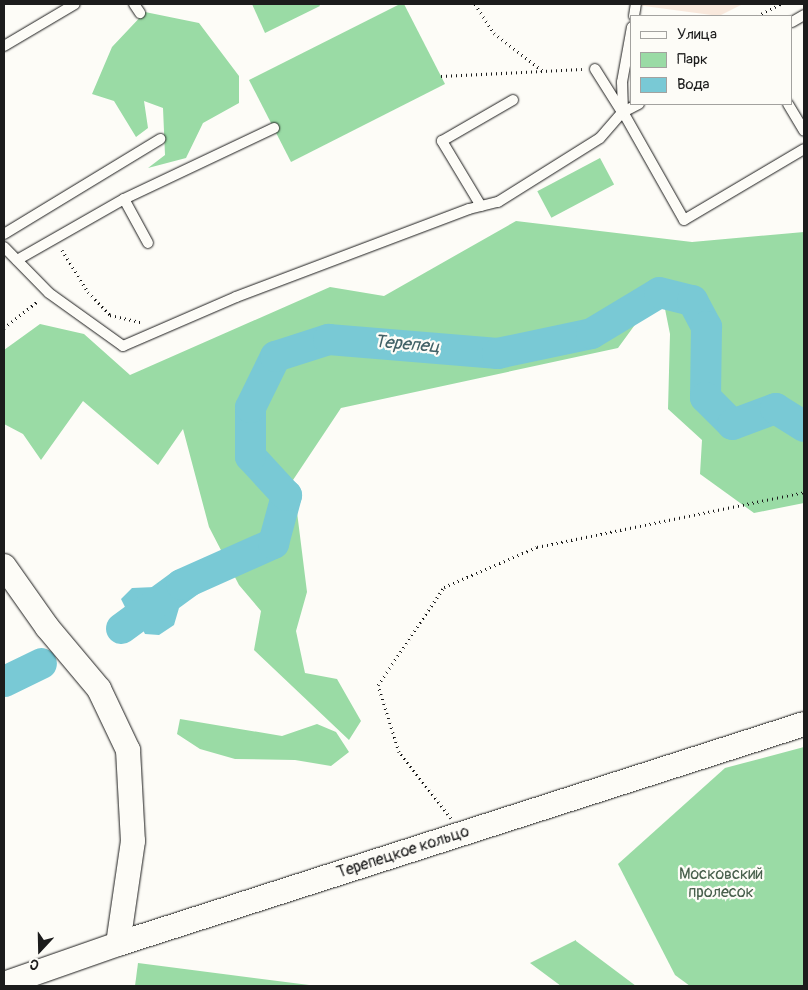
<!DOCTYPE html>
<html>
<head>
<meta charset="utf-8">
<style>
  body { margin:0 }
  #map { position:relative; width:808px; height:990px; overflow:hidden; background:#fdfcf7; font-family:Pangolin,sans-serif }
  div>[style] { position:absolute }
  .built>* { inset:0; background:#f8e8dc }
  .green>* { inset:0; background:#9adba5; transform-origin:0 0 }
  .water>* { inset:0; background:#79c9d5 }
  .river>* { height:31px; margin:-15.5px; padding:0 15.5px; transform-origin:15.5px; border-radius:15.5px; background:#79c9d5 }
  .path>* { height:3px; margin-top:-1.5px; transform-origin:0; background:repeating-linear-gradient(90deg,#1c1c1c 0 1px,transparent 0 5px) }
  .roads { filter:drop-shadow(0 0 1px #1c1c1c) drop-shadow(0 0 1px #1c1c1c) }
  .service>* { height:10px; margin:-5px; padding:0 5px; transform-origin:5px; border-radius:5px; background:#fdfcf7 }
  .tertiary>* { height:24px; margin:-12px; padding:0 12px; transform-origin:12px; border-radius:12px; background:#fdfcf7 }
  span { translate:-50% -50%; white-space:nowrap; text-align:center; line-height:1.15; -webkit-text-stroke:4.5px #fdfcf7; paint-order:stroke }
  .street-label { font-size:16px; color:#1c1c1c }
  .park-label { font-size:16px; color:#485f4c }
  .water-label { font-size:18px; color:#416166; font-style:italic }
  .frame { position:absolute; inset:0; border:5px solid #1c1c1c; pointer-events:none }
  .legend { position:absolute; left:630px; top:15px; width:162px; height:90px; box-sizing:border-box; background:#fdfcf7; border:1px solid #a3a29f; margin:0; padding:6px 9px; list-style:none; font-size:15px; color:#1c1c1c }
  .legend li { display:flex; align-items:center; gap:10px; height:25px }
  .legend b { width:25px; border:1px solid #a3a29f }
  .north { position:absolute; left:15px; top:925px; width:50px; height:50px; -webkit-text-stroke:4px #fdfcf7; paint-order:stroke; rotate:201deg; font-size:14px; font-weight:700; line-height:20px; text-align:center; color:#1c1c1c }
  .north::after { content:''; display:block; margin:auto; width:18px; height:22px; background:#1c1c1c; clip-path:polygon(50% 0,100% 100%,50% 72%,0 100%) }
</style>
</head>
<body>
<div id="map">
  <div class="built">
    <div style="clip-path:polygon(629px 4px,743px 4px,719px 16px)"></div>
  </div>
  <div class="green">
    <div style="clip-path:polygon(252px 4px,319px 4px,320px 6px,265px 33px)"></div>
    <div style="clip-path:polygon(400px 4px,404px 4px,445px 84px,291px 162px,249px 80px)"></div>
    <div style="clip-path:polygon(145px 12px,199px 23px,239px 76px,239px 103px,203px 123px,186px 158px,148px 168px,165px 155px,163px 108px,144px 101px,148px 128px,136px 137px,114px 101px,92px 94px,112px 47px)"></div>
    <div style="left:600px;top:158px;width:30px;height:71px;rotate:62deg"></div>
    <div style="clip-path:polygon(516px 221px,692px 242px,804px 232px,804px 503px,754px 513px,700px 474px,702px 440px,668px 409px,670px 334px,661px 289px,618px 348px,341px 408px,293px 480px,307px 592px,296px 631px,305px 673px,337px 679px,361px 721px,349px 740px,254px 650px,261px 611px,239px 585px,209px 527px,183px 429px,158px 465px,83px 401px,41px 460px,23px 434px,4px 424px,4px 350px,40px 324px,84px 334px,130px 375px,330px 287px,384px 296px)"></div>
    <div style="clip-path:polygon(180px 719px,282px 736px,317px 724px,336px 732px,349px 752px,331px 766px,295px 760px,235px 759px,200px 749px,177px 734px)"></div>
    <div style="clip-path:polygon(804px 747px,804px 986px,690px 986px,675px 975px,618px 864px,725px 768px)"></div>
    <div style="clip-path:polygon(576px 940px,576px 941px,636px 986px,561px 986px,530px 963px)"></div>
    <div style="clip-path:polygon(138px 963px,317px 986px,135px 986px)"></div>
  </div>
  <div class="water">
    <div style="clip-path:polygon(228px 563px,216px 581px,179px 608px,174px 625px,159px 635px,145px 634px,140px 624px,121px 628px,129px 615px,121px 599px,132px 588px,155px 587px)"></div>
  </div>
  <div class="river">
    <div style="left:121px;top:628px;width:74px;rotate:-36.3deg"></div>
    <div style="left:181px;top:584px;width:101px;rotate:-24deg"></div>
    <div style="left:273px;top:543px;width:50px;rotate:-74.8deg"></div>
    <div style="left:286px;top:495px;width:53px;rotate:-132.7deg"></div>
    <div style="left:250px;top:456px;width:49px;rotate:-90deg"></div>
    <div style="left:250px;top:407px;width:57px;rotate:-63.9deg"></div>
    <div style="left:275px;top:356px;width:56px;rotate:-17.8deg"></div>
    <div style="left:328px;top:339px;width:170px;rotate:4.7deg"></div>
    <div style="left:497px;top:353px;width:96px;rotate:-12deg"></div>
    <div style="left:591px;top:333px;width:79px;rotate:-31.1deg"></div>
    <div style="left:659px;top:292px;width:34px;rotate:14deg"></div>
    <div style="left:692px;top:300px;width:30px;rotate:62deg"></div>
    <div style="left:706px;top:326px;width:71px;rotate:90.8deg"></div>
    <div style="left:705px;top:397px;width:38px;rotate:45deg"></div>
    <div style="left:732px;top:424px;width:46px;rotate:-20.4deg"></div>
    <div style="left:775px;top:408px;width:34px;rotate:32deg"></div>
    <div style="left:4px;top:681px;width:41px;rotate:-25.9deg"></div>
  </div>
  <div class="path">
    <div style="left:475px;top:4px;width:35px;rotate:57deg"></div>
    <div style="left:494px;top:33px;width:62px;rotate:37.8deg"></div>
    <div style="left:757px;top:16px;width:27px;rotate:-27deg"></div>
    <div style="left:441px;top:76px;width:141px;rotate:-2.8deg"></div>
    <div style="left:62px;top:250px;width:49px;rotate:58.2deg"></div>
    <div style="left:88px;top:292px;width:32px;rotate:46deg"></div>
    <div style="left:110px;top:315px;width:32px;rotate:13deg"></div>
    <div style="left:4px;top:328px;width:43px;rotate:-38.5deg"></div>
    <div style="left:451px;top:818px;width:84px;rotate:-128.2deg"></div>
    <div style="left:399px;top:752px;width:70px;rotate:-107.4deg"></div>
    <div style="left:378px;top:685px;width:118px;rotate:-56deg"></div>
    <div style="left:444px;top:587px;width:101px;rotate:-23.3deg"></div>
    <div style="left:537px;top:547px;width:273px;rotate:-11.6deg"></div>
  </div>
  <div class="roads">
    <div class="service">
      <div style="left:134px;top:4px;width:11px;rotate:56deg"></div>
      <div style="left:634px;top:16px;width:12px;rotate:-81deg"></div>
      <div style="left:792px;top:22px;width:14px;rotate:-30deg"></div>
      <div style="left:632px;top:27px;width:56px;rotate:100.3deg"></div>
      <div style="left:622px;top:82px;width:30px;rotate:88deg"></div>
      <div style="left:623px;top:112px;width:124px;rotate:60.5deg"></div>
      <div style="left:684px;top:220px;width:139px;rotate:-30.6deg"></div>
      <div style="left:4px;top:46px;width:82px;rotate:-30.6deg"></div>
      <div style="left:595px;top:69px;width:51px;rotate:57.9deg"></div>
      <div style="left:788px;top:104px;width:31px;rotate:59deg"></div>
      <div style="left:124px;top:199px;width:166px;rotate:-25.3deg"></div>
      <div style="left:481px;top:206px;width:76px;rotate:-121deg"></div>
      <div style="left:442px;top:141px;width:82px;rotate:-30deg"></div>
      <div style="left:4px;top:234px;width:183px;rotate:-31.3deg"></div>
      <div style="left:4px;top:247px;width:64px;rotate:45.6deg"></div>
      <div style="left:49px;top:293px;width:91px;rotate:35.6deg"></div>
      <div style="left:123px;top:346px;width:123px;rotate:-23.4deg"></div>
      <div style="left:236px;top:297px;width:249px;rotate:-20.7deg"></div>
      <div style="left:469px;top:209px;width:30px;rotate:-14deg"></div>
      <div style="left:498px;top:202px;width:120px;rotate:-32.1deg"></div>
      <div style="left:600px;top:138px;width:35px;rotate:-49deg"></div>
      <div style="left:623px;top:112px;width:18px;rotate:-27deg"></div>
      <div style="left:17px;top:260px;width:123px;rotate:-29.7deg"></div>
      <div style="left:124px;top:199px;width:50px;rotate:61.4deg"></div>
    </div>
    <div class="tertiary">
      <div style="left:4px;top:566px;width:75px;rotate:54.8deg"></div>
      <div style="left:47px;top:627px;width:81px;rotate:50deg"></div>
      <div style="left:99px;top:689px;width:68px;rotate:64.6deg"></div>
      <div style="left:128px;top:750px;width:91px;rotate:86.9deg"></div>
      <div style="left:133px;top:841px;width:104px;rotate:98.3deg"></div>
      <div style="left:4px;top:984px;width:121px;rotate:-19.3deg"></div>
      <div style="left:118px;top:944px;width:720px;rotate:-17.78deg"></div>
    </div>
  </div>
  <div class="street-label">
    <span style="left:403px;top:852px;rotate:-18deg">Терепецкое кольцо</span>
  </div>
  <div class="park-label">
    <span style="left:721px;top:883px">Московский<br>пролесок</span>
  </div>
  <div class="water-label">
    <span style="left:407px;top:345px;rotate:5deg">Терепец</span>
  </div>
  <div class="frame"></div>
  <ul class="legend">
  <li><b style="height:6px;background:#fdfcf7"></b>Улица</li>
  <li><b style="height:14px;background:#9adba5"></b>Парк</li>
  <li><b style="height:14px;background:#79c9d5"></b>Вода</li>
  </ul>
  <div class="north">С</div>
</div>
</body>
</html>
